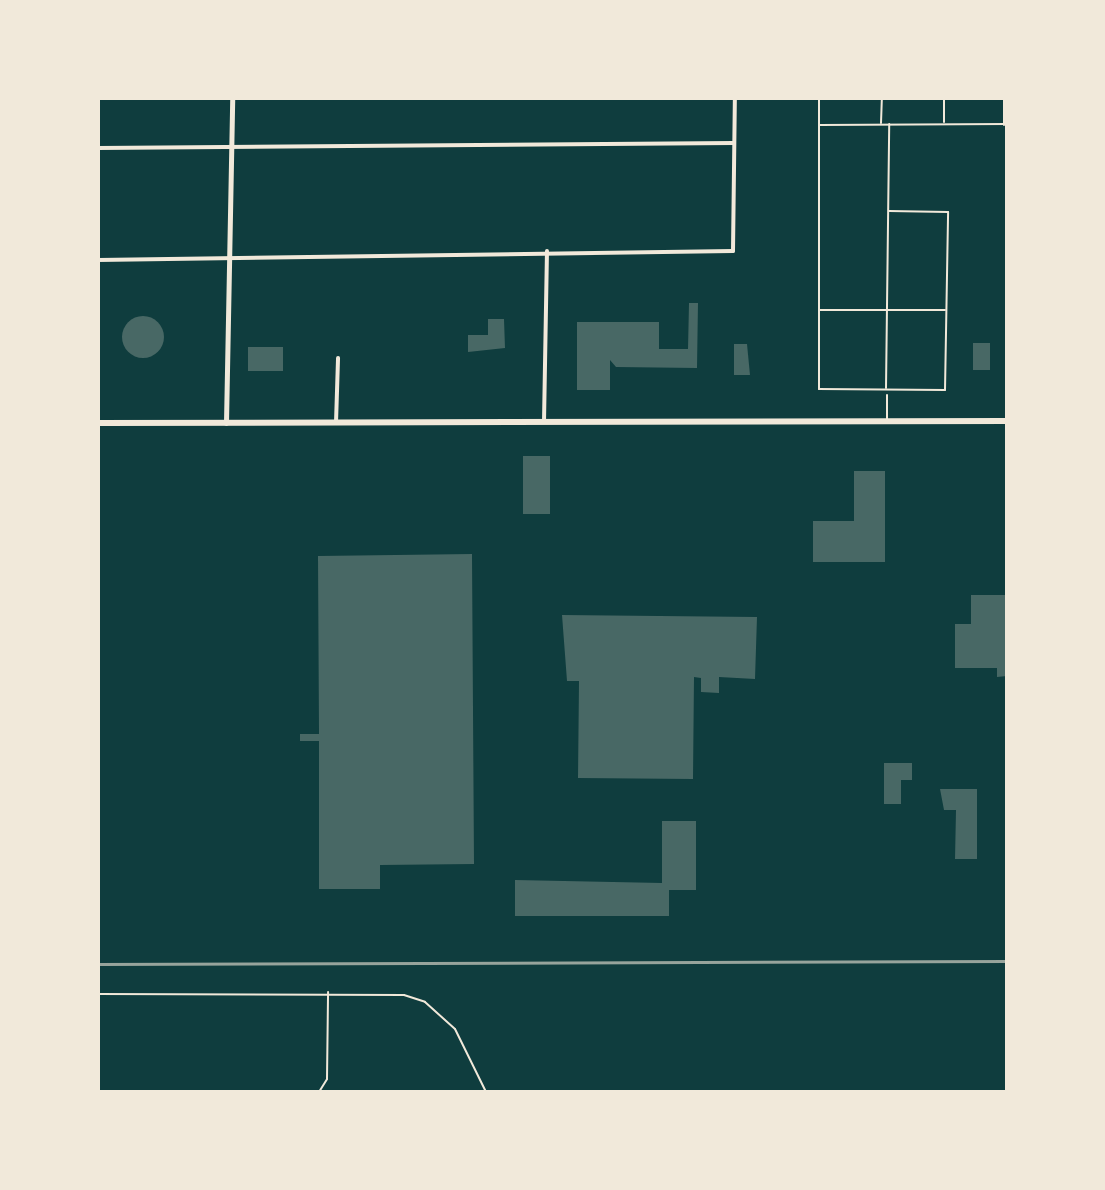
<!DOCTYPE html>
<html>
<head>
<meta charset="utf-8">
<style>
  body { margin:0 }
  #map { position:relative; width:1105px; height:1190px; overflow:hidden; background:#0f3d3e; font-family:"Titillium Web",sans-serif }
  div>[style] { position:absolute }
  .building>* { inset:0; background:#486865; transform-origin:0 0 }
  .round { border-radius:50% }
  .service>* { height:2px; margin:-1px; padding:0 1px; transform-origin:1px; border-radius:1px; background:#f1e9da }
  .minor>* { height:4px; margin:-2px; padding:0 2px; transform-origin:2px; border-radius:2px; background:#f1e9da }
  .tertiary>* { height:5px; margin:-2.5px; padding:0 2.5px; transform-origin:2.5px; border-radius:2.5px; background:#f1e9da }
  .secondary>* { height:6px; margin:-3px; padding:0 3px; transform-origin:3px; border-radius:3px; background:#f1e9da }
  .rail>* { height:3px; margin:-1.5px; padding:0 1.5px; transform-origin:1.5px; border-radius:1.5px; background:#97a49c }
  span { translate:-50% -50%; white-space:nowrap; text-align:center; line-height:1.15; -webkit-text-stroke:7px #f1e9da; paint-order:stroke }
  .frame { position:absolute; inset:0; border:100px solid #f1e9da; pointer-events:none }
</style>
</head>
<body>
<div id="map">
  <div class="building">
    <div style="clip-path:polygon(689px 303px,698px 303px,697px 368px,616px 367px,610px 360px,610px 390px,577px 390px,577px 322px,659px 322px,659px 349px,688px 349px)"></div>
    <div class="round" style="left:122px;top:316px;width:42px;height:42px"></div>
    <div style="clip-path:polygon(488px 319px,504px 319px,505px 348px,468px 352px,468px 335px,488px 335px)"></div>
    <div style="left:973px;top:343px;width:17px;height:27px"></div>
    <div style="clip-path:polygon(734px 344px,747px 344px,750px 375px,734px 375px)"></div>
    <div style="left:248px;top:347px;width:35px;height:24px"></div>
    <div style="left:523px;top:456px;width:27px;height:58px"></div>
    <div style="clip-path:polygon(854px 471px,885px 471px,885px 562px,813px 562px,813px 521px,854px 521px)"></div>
    <div style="clip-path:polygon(472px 554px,474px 864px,380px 865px,380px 889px,319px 889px,319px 741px,300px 741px,300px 734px,319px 734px,318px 556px)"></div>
    <div style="clip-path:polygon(971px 595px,1007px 595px,1007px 676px,997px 677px,997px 668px,955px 668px,955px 624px,971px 624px)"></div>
    <div style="clip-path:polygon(562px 615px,757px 617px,755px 679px,719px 677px,719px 693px,701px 692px,701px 678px,694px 677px,693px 779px,578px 778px,579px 681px,567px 681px)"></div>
    <div style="clip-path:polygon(884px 763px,912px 763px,912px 780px,901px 780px,901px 804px,884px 804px)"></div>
    <div style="clip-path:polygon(940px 789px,977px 789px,977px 859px,955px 859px,956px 810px,944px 810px)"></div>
    <div style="clip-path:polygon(662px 821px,696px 821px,696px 890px,669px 890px,669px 916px,515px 916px,515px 880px,662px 883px)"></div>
  </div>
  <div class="service">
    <div style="left:819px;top:98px;width:291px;rotate:90deg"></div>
    <div style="left:819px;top:389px;width:126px;rotate:0.5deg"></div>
    <div style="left:945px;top:390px;width:178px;rotate:-89deg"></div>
    <div style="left:948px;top:212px;width:59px;rotate:-179deg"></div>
    <div style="left:944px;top:98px;width:24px;rotate:90deg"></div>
    <div style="left:1004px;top:98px;width:27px;rotate:90deg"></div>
    <div style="left:881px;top:123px;width:25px;rotate:-88deg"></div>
    <div style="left:820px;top:125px;width:187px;rotate:-0.3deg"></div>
    <div style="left:820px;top:310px;width:125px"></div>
    <div style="left:886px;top:388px;width:264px;rotate:-89.3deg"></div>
    <div style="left:887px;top:395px;width:26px;rotate:90deg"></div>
    <div style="left:98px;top:994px;width:306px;rotate:0.2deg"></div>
    <div style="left:404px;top:995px;width:22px;rotate:18deg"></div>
    <div style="left:425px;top:1002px;width:40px;rotate:42deg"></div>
    <div style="left:455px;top:1029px;width:70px;rotate:63.8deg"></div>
    <div style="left:319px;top:1092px;width:15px;rotate:-58deg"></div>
    <div style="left:327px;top:1079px;width:87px;rotate:-89.3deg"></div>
  </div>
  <div class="minor">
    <div style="left:98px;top:148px;width:636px;rotate:-0.45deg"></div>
    <div style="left:98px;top:260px;width:635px;rotate:-0.81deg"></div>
    <div style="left:733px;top:251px;width:153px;rotate:-89.3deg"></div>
    <div style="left:544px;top:422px;width:171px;rotate:-89deg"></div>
    <div style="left:336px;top:423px;width:65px;rotate:-88.2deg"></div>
  </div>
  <div class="tertiary">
    <div style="left:226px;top:423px;width:325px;rotate:-88.9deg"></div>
  </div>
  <div class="secondary">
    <div style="left:98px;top:423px;width:909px;rotate:-0.13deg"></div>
  </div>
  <div class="rail">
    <div style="left:98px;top:964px;width:909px;rotate:-0.19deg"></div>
  </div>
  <div class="frame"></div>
</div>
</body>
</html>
